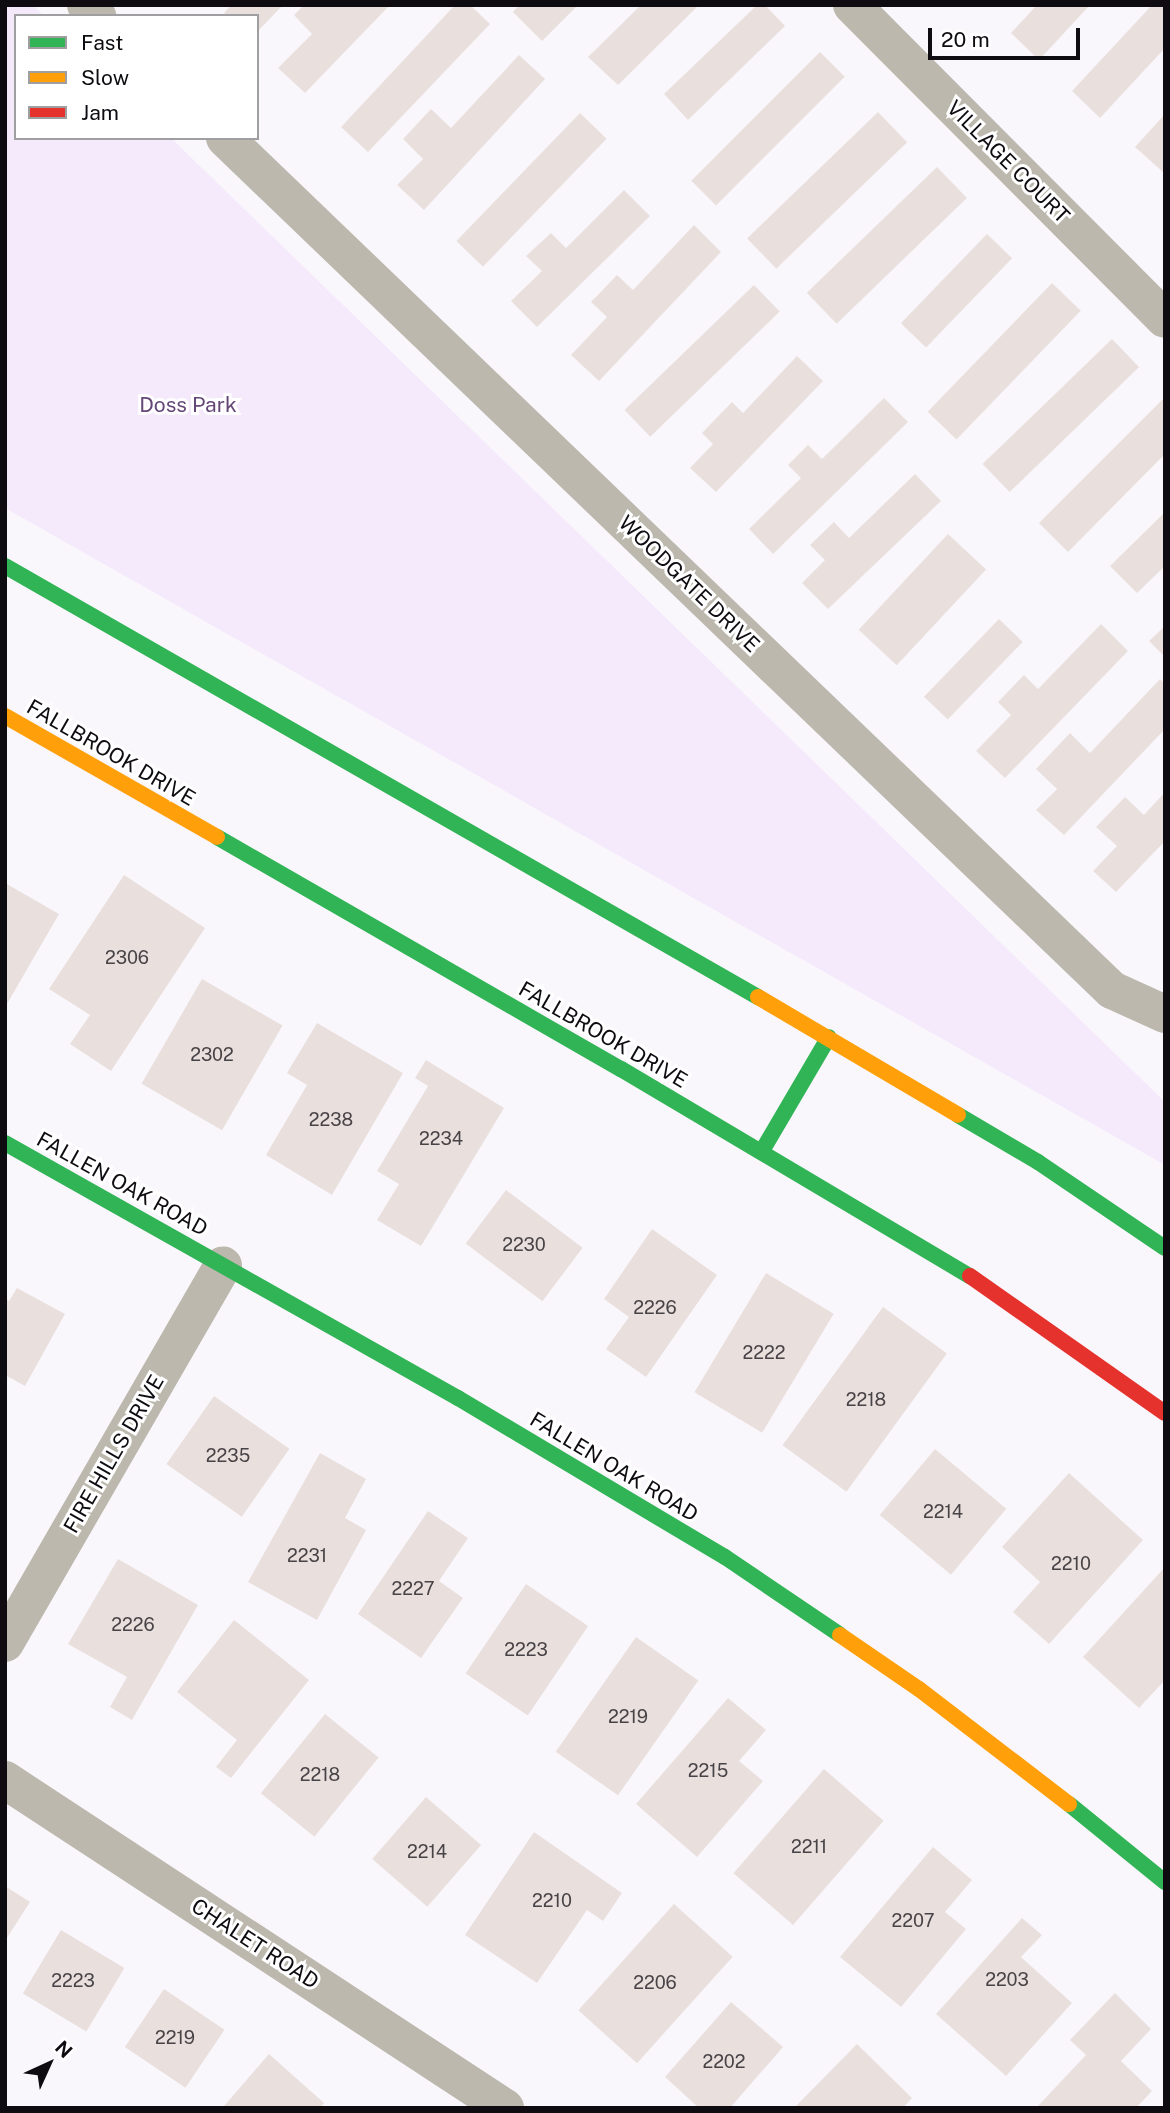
<!DOCTYPE html>
<html>
<head>
<meta charset="utf-8">
<style>
  body { margin:0 }
  #map { position:relative; width:1170px; height:2113px; overflow:hidden; background:#faf7fc; font-family:"Public Sans",sans-serif }
  div>[style] { position:absolute }
  .green>* { inset:0; background:#f4eafb }
  .building>* { inset:0; background:#e9e0de; transform-origin:0 0 }
  .street>* { height:38px; margin:-19px; padding:0 19px; transform-origin:19px; border-radius:19px; background:#bcb8ae }
  .fast>* { height:16px; margin:-8px; padding:0 8px; transform-origin:8px; border-radius:8px; background:#30b455 }
  .slow>* { height:16px; margin:-8px; padding:0 8px; transform-origin:8px; border-radius:8px; background:#ff9f0a }
  .jam>* { height:16px; margin:-8px; padding:0 8px; transform-origin:8px; border-radius:8px; background:#e5322d }
  span { translate:-50% -50%; white-space:nowrap; text-align:center; line-height:1.15; -webkit-text-stroke:6px #fff; paint-order:stroke }
  .number-label { font-size:18px; color:#484346 }
  .number-label span { -webkit-text-stroke-width:0 }
  .street-label { font-size:21px; color:#0f0c11 }
  .park-label { font-size:21px; color:#644777 }
  .frame { position:absolute; inset:0; border:7px solid #0f0c11; pointer-events:none }
  .legend { position:absolute; left:14px; top:14px; width:245px; height:126px; box-sizing:border-box; background:#fff; border:2px solid #9f9ea0; margin:0; padding:9px 12px; list-style:none; font-size:21px; color:#0f0c11 }
  .legend li { display:flex; align-items:center; gap:14px; height:35px }
  .legend b { width:35px; border:2px solid #9f9ea0 }
  .north { position:absolute; left:14px; top:2029px; width:70px; height:70px; -webkit-text-stroke:5px #fff; paint-order:stroke; rotate:45deg; font-size:19px; font-weight:700; line-height:28px; text-align:center; color:#0f0c11 }
  .north::after { content:''; display:block; margin:auto; width:24px; height:32px; background:#0f0c11; clip-path:polygon(50% 0,100% 100%,50% 72%,0 100%) }
  .scale { position:absolute; left:928px; top:28px; width:152px; height:32px; box-sizing:border-box; border:4px solid #0f0c11; border-top:0; padding-left:9px; font-size:21px; line-height:24px; white-space:nowrap; color:#0f0c11; -webkit-text-stroke:5px #fff; paint-order:stroke }
</style>
</head>
<body>
<div id="map">
  <div class="green">
    <div style="clip-path:polygon(5px 5px,33px 5px,44px 16px,16px 16px,16px 138px,171px 138px,1165px 1102px,1165px 1165px,5px 508px)"></div>
  </div>
  <div class="building">
    <div style="clip-path:polygon(231px 5px,283px 5px,257px 32px,257px 16px,227px 16px,224px 13px)"></div>
    <div style="clip-path:polygon(304px 5px,390px 5px,305px 93px,278px 68px,312px 34px,294px 15px)"></div>
    <div style="clip-path:polygon(455px 5px,470px 5px,490px 24px,368px 152px,341px 127px)"></div>
    <div style="clip-path:polygon(519px 5px,578px 5px,542px 41px,513px 12px)"></div>
    <div style="clip-path:polygon(641px 5px,699px 5px,618px 85px,588px 57px)"></div>
    <div style="clip-path:polygon(757px 5px,765px 5px,785px 26px,688px 120px,664px 94px)"></div>
    <div style="clip-path:polygon(1037px 5px,1090px 5px,1039px 60px,1011px 33px)"></div>
    <div style="clip-path:polygon(1152px 5px,1165px 5px,1165px 48px,1100px 118px,1072px 91px)"></div>
    <div style="left:820px;top:52px;width:35px;height:182px;rotate:45deg"></div>
    <div style="clip-path:polygon(519px 55px,545px 79px,424px 210px,397px 185px,423px 159px,403px 139px,431px 109px,451px 128px)"></div>
    <div style="left:878px;top:112px;width:42px;height:182px;rotate:46deg"></div>
    <div style="left:580px;top:113px;width:37px;height:178px;rotate:44deg"></div>
    <div style="clip-path:polygon(1165px 114px,1165px 172px,1164px 173px,1135px 147px)"></div>
    <div style="left:937px;top:167px;width:43px;height:181px;rotate:46deg"></div>
    <div style="clip-path:polygon(624px 190px,650px 216px,537px 327px,511px 301px,542px 271px,526px 256px,551px 233px,566px 248px)"></div>
    <div style="clip-path:polygon(694px 225px,721px 252px,599px 381px,571px 355px,607px 317px,591px 302px,617px 275px,633px 290px)"></div>
    <div style="left:987px;top:234px;width:35px;height:124px;rotate:44deg"></div>
    <div style="left:1052px;top:283px;width:40px;height:179px;rotate:44deg"></div>
    <div style="left:754px;top:285px;width:37px;height:180px;rotate:46deg"></div>
    <div style="left:1112px;top:339px;width:39px;height:180px;rotate:46deg"></div>
    <div style="clip-path:polygon(797px 356px,823px 381px,716px 492px,690px 468px,713px 444px,702px 433px,732px 402px,743px 413px)"></div>
    <div style="clip-path:polygon(1165px 397px,1165px 454px,1068px 552px,1039px 523px)"></div>
    <div style="clip-path:polygon(884px 398px,908px 422px,773px 554px,749px 529px,801px 478px,788px 465px,808px 445px,822px 459px)"></div>
    <div style="clip-path:polygon(915px 474px,941px 501px,828px 609px,802px 583px,825px 560px,810px 545px,834px 522px,849px 538px)"></div>
    <div style="clip-path:polygon(1165px 512px,1165px 566px,1137px 593px,1110px 566px)"></div>
    <div style="left:948px;top:534px;width:52px;height:131px;rotate:43deg"></div>
    <div style="left:999px;top:619px;width:33px;height:108px;rotate:44deg"></div>
    <div style="clip-path:polygon(1101px 624px,1128px 651px,1005px 778px,976px 751px,1011px 715px,998px 702px,1024px 675px,1038px 689px)"></div>
    <div style="clip-path:polygon(1165px 626px,1165px 657px,1149px 641px)"></div>
    <div style="clip-path:polygon(1160px 679px,1165px 684px,1165px 729px,1064px 835px,1036px 810px,1057px 789px,1036px 769px,1070px 733px,1090px 753px)"></div>
    <div style="clip-path:polygon(1165px 792px,1165px 841px,1116px 892px,1093px 871px,1117px 846px,1096px 827px,1125px 797px,1144px 815px)"></div>
    <div style="clip-path:polygon(124px 875px,205px 928px,111px 1071px,70px 1044px,90px 1015px,49px 989px)"></div>
    <div style="clip-path:polygon(5px 883px,59px 914px,7px 1004px,5px 1003px)"></div>
    <div style="left:202px;top:979px;width:93px;height:121px;rotate:30deg"></div>
    <div style="clip-path:polygon(317px 1023px,403px 1073px,332px 1195px,266px 1155px,307px 1085px,287px 1073px)"></div>
    <div style="clip-path:polygon(426px 1060px,504px 1108px,421px 1246px,377px 1220px,399px 1184px,377px 1171px,428px 1086px,415px 1078px)"></div>
    <div style="left:506px;top:1190px;width:96px;height:67px;rotate:37deg"></div>
    <div style="clip-path:polygon(652px 1229px,717px 1275px,646px 1377px,606px 1349px,629px 1317px,604px 1299px)"></div>
    <div style="left:766px;top:1273px;width:79px;height:139px;rotate:31deg"></div>
    <div style="clip-path:polygon(17px 1288px,65px 1314px,25px 1386px,5px 1375px,5px 1299px,9px 1301px)"></div>
    <div style="left:883px;top:1307px;width:79px;height:171px;rotate:36deg"></div>
    <div style="left:214px;top:1396px;width:92px;height:83px;rotate:35deg"></div>
    <div style="left:935px;top:1449px;width:93px;height:86px;rotate:40deg"></div>
    <div style="clip-path:polygon(320px 1453px,366px 1479px,345px 1518px,366px 1530px,317px 1620px,248px 1582px)"></div>
    <div style="clip-path:polygon(1069px 1473px,1143px 1540px,1049px 1644px,1013px 1612px,1040px 1582px,1002px 1547px)"></div>
    <div style="clip-path:polygon(428px 1511px,468px 1538px,439px 1581px,463px 1598px,421px 1658px,358px 1614px)"></div>
    <div style="clip-path:polygon(118px 1559px,198px 1605px,132px 1720px,110px 1707px,127px 1677px,68px 1644px)"></div>
    <div style="clip-path:polygon(1165px 1567px,1165px 1680px,1139px 1708px,1083px 1657px)"></div>
    <div style="left:526px;top:1584px;width:75px;height:108px;rotate:34deg"></div>
    <div style="clip-path:polygon(234px 1620px,309px 1680px,231px 1778px,216px 1767px,237px 1740px,177px 1692px)"></div>
    <div style="left:636px;top:1637px;width:76px;height:140px;rotate:35deg"></div>
    <div style="clip-path:polygon(728px 1698px,766px 1730px,739px 1761px,763px 1781px,697px 1857px,636px 1804px)"></div>
    <div style="left:325px;top:1714px;width:69px;height:102px;rotate:39deg"></div>
    <div style="left:824px;top:1769px;width:79px;height:138px;rotate:41deg"></div>
    <div style="left:426px;top:1797px;width:73px;height:82px;rotate:41deg"></div>
    <div style="clip-path:polygon(534px 1832px,622px 1893px,603px 1921px,587px 1910px,537px 1983px,465px 1935px)"></div>
    <div style="clip-path:polygon(933px 1847px,972px 1880px,945px 1912px,966px 1929px,901px 2007px,840px 1957px)"></div>
    <div style="clip-path:polygon(5px 1886px,30px 1902px,5px 1941px)"></div>
    <div style="left:674px;top:1904px;width:79px;height:143px;rotate:42deg"></div>
    <div style="clip-path:polygon(1022px 1918px,1042px 1935px,1021px 1957px,1072px 2003px,1006px 2076px,936px 2014px)"></div>
    <div style="left:61px;top:1930px;width:74px;height:74px;rotate:31deg"></div>
    <div style="left:164px;top:1989px;width:73px;height:70px;rotate:34deg"></div>
    <div style="clip-path:polygon(1115px 1993px,1151px 2029px,1121px 2061px,1152px 2091px,1136px 2108px,1036px 2108px,1086px 2055px,1070px 2040px)"></div>
    <div style="clip-path:polygon(731px 2002px,783px 2047px,730px 2108px,699px 2108px,665px 2077px)"></div>
    <div style="clip-path:polygon(857px 2044px,912px 2098px,903px 2108px,794px 2108px)"></div>
    <div style="clip-path:polygon(269px 2054px,324px 2103px,320px 2108px,224px 2106px)"></div>
  </div>
  <div class="street">
    <div style="left:86px;top:5px;width:16px;rotate:45deg"></div>
    <div style="left:852px;top:5px;width:443px;rotate:45.1deg"></div>
    <div style="left:225px;top:138px;width:1230px;rotate:43.85deg"></div>
    <div style="left:1112px;top:990px;width:58px;rotate:24.4deg"></div>
    <div style="left:5px;top:1643px;width:436px;rotate:-60deg"></div>
    <div style="left:5px;top:1780px;width:598px;rotate:33.26deg"></div>
  </div>
  <div class="fast">
    <div style="left:5px;top:566px;width:868px;rotate:29.79deg"></div>
    <div style="left:217px;top:837px;width:466px;rotate:29.9deg"></div>
    <div style="left:621px;top:1069px;width:406px;rotate:30.7deg"></div>
    <div style="left:958px;top:1115px;width:93px;rotate:30.4deg"></div>
    <div style="left:1038px;top:1162px;width:153px;rotate:34.1deg"></div>
    <div style="left:5px;top:1143px;width:520px;rotate:29.38deg"></div>
    <div style="left:458px;top:1398px;width:311px;rotate:30.8deg"></div>
    <div style="left:725px;top:1557px;width:139px;rotate:34.1deg"></div>
    <div style="left:762px;top:1151px;width:132px;rotate:-59.6deg"></div>
    <div style="left:1069px;top:1804px;width:124px;rotate:39.1deg"></div>
  </div>
  <div class="slow">
    <div style="left:5px;top:716px;width:244px;rotate:29.7deg"></div>
    <div style="left:758px;top:997px;width:232px;rotate:30.5deg"></div>
    <div style="left:840px;top:1635px;width:96px;rotate:34.4deg"></div>
    <div style="left:919px;top:1689px;width:189px;rotate:37.5deg"></div>
  </div>
  <div class="jam">
    <div style="left:970px;top:1276px;width:238px;rotate:35.1deg"></div>
  </div>
  <div class="number-label">
    <span style="left:127px;top:958px">2306</span>
    <span style="left:212px;top:1055px">2302</span>
    <span style="left:331px;top:1120px">2238</span>
    <span style="left:441px;top:1139px">2234</span>
    <span style="left:524px;top:1245px">2230</span>
    <span style="left:655px;top:1308px">2226</span>
    <span style="left:764px;top:1353px">2222</span>
    <span style="left:866px;top:1400px">2218</span>
    <span style="left:228px;top:1456px">2235</span>
    <span style="left:943px;top:1512px">2214</span>
    <span style="left:307px;top:1556px">2231</span>
    <span style="left:1071px;top:1564px">2210</span>
    <span style="left:413px;top:1589px">2227</span>
    <span style="left:133px;top:1625px">2226</span>
    <span style="left:526px;top:1650px">2223</span>
    <span style="left:628px;top:1717px">2219</span>
    <span style="left:708px;top:1771px">2215</span>
    <span style="left:320px;top:1775px">2218</span>
    <span style="left:809px;top:1847px">2211</span>
    <span style="left:427px;top:1852px">2214</span>
    <span style="left:552px;top:1901px">2210</span>
    <span style="left:913px;top:1921px">2207</span>
    <span style="left:1007px;top:1980px">2203</span>
    <span style="left:73px;top:1981px">2223</span>
    <span style="left:655px;top:1983px">2206</span>
    <span style="left:175px;top:2038px">2219</span>
    <span style="left:724px;top:2062px">2202</span>
  </div>
  <div class="street-label">
    <span style="left:1008px;top:162px;rotate:45deg">VILLAGE COURT</span>
    <span style="left:689px;top:584px;rotate:44deg">WOODGATE DRIVE</span>
    <span style="left:111px;top:753px;rotate:30deg">FALLBROOK DRIVE</span>
    <span style="left:603px;top:1035px;rotate:30deg">FALLBROOK DRIVE</span>
    <span style="left:122px;top:1184px;rotate:29deg">FALLEN OAK ROAD</span>
    <span style="left:114px;top:1454px;rotate:-60deg">FIRE HILLS DRIVE</span>
    <span style="left:614px;top:1467px;rotate:31deg">FALLEN OAK ROAD</span>
    <span style="left:255px;top:1944px;rotate:33deg">CHALET ROAD</span>
  </div>
  <div class="park-label">
    <span style="left:188px;top:405px">Doss Park</span>
  </div>
  <div class="frame"></div>
  <ul class="legend">
  <li><b style="height:9px;background:#30b455"></b>Fast</li>
  <li><b style="height:9px;background:#ff9f0a"></b>Slow</li>
  <li><b style="height:9px;background:#e5322d"></b>Jam</li>
  </ul>
  <div class="north">N</div>
  <div class="scale">20 m</div>
</div>
</body>
</html>
